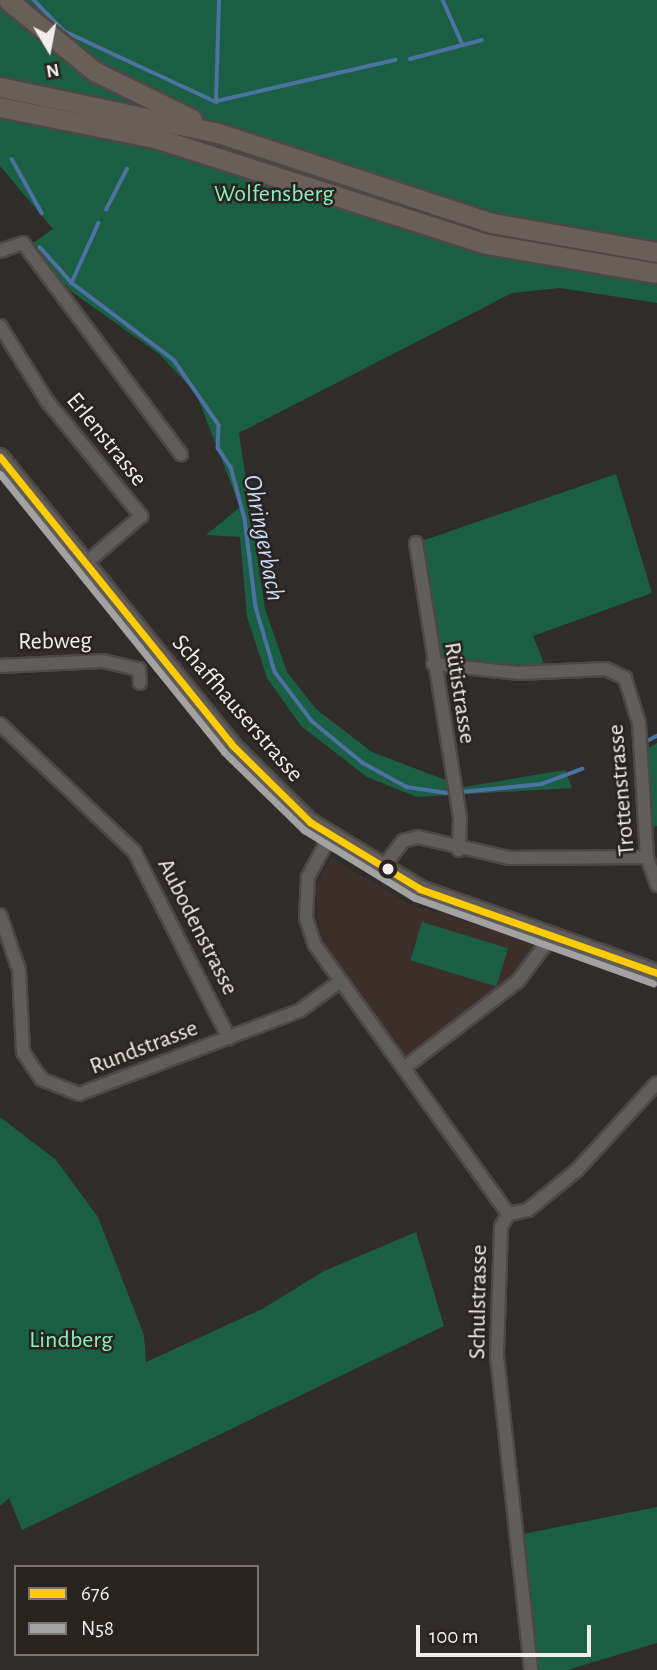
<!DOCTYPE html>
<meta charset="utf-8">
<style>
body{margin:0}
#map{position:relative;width:657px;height:1670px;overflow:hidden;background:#302c2b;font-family:"Alegreya Sans",sans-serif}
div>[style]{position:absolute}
.built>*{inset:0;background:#3b2f2a}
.green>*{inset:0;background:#1a5e43;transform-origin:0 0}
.stream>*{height:3.5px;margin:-1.75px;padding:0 1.75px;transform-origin:1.75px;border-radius:1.75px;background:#4d71a0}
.roads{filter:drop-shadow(2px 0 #4d4847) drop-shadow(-2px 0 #4d4847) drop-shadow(0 2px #4d4847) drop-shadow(0 -2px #4d4847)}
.minor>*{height:12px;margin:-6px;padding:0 6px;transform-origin:6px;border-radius:6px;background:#605d5c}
.major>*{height:16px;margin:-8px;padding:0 8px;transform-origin:8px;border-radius:8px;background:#625c56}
.highway>*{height:19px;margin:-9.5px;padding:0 9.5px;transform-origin:9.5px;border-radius:9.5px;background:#686057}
.bus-1>*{height:7px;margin:-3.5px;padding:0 3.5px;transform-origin:3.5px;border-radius:3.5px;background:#fc0}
.bus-2>*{height:7px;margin:-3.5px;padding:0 3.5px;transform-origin:3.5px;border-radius:3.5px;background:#a2a2a2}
.dots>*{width:19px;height:19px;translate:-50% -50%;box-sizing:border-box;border:4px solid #29221f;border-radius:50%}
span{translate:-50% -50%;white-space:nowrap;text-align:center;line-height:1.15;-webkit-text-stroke:5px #29221f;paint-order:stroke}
.park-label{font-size:24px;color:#87f2c0}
.street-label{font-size:24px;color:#f3eeec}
.water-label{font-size:26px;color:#c7defd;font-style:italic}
.legend{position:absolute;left:14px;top:1565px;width:245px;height:91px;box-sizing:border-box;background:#29221f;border:2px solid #7a7471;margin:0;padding:9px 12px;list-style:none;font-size:21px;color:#f3eeec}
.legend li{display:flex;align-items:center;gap:14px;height:35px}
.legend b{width:35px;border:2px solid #7a7471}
.north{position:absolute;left:14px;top:14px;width:70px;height:70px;-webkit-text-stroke:5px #29221f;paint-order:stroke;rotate:170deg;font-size:19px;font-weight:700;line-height:28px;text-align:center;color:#f3eeec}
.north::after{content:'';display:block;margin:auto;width:24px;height:32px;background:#f3eeec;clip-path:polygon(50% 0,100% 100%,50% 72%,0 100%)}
.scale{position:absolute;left:416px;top:1625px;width:175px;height:32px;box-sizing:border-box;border:4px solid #f3eeec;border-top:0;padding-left:9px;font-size:21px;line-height:24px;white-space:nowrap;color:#f3eeec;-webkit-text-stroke:5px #29221f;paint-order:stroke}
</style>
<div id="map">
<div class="built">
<i style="clip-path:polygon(331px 858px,406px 902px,534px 944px,533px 959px,494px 999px,406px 1060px,321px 938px,315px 890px)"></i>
</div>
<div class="green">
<i style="clip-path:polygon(0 0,657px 0,657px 303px,560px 288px,512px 293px,239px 433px,265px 609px,287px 672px,316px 709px,372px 752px,464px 787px,565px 770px,572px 788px,417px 797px,367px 777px,301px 726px,267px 678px,247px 617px,240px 537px,206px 535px,240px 507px,196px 393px,159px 354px,72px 292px,30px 245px,53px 229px,0 166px)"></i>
<i style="clip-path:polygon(616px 474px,652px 593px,533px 636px,548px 673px,433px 664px,416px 543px)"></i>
<i style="clip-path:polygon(657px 743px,657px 826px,646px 831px,642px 752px)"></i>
<i style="left:422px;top:922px;width:90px;height:40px;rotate:17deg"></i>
<i style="clip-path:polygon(0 1117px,56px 1160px,98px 1217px,144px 1335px,146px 1362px,262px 1309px,324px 1271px,416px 1232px,444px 1326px,22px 1530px,9px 1498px,0 1506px)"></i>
<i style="clip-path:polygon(657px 1507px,657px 1643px,567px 1670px,531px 1670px,518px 1535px)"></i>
</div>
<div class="stream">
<i style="left:34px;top:0;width:43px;rotate:45.9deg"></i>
<i style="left:64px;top:31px;width:168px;rotate:25deg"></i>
<i style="left:216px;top:102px;width:102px;rotate:-88.3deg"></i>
<i style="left:443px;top:0;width:49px;rotate:66deg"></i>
<i style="left:410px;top:59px;width:74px;rotate:-14.8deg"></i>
<i style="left:217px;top:101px;width:183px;rotate:-13deg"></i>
<i style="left:12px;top:159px;width:62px;rotate:60.9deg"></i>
<i style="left:106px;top:210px;width:46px;rotate:-62.9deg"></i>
<i style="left:99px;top:223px;width:66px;rotate:114.2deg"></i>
<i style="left:72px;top:283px;width:128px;rotate:37deg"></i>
<i style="left:174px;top:360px;width:79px;rotate:55.3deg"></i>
<i style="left:219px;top:425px;width:23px;rotate:92deg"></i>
<i style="left:218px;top:448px;width:23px;rotate:56deg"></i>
<i style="left:231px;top:467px;width:54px;rotate:74.9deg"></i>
<i style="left:245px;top:519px;width:89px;rotate:82.9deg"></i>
<i style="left:256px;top:607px;width:68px;rotate:73.7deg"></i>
<i style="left:275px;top:672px;width:61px;rotate:52.9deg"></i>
<i style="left:312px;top:721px;width:66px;rotate:39.5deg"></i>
<i style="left:363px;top:763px;width:50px;rotate:28.6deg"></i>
<i style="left:407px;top:787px;width:40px;rotate:8.5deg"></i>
<i style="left:40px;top:247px;width:48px;rotate:48.4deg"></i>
<i style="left:647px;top:741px;width:11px;rotate:-27deg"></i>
<i style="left:461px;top:792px;width:81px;rotate:-5.6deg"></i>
<i style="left:542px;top:784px;width:43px;rotate:-20.6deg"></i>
</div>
<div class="roads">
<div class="minor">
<i style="left:0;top:251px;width:24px;rotate:-19deg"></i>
<i style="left:23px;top:243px;width:264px;rotate:53.2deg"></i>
<i style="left:0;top:326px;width:89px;rotate:57.9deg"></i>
<i style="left:47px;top:401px;width:149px;rotate:50.7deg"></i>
<i style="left:141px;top:516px;width:74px;rotate:139.4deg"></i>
<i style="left:416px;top:543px;width:278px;rotate:80.9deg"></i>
<i style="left:460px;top:818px;width:32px;rotate:92deg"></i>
<i style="left:433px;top:664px;width:85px;rotate:6deg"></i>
<i style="left:518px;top:673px;width:88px;rotate:-2.6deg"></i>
<i style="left:606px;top:669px;width:21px;rotate:25deg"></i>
<i style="left:625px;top:678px;width:47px;rotate:72.7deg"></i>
<i style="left:639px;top:723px;width:134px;rotate:86.6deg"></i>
<i style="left:647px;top:857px;width:30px;rotate:70deg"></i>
<i style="left:0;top:666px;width:103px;rotate:-2.8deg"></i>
<i style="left:103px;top:661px;width:37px;rotate:13deg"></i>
<i style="left:139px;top:669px;width:14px;rotate:86deg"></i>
<i style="left:0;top:724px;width:185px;rotate:43.5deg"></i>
<i style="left:134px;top:851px;width:210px;rotate:63.1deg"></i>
<i style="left:330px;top:836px;width:47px;rotate:118.2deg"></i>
<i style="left:308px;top:877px;width:41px;rotate:92.8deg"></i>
<i style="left:306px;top:918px;width:28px;rotate:72deg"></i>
<i style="left:315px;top:945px;width:331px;rotate:54.3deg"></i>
<i style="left:508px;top:1214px;width:15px;rotate:118deg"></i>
<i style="left:501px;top:1227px;width:129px;rotate:91.8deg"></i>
<i style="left:497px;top:1356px;width:316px;rotate:83.8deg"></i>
<i style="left:382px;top:868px;width:34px;rotate:-52deg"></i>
<i style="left:403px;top:841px;width:16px;rotate:-15deg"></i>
<i style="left:418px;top:837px;width:93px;rotate:13deg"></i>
<i style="left:509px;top:858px;width:138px;rotate:-0.4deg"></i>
<i style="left:0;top:915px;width:58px;rotate:70.9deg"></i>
<i style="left:19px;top:970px;width:82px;rotate:87.2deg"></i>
<i style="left:23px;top:1052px;width:32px;rotate:56deg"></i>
<i style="left:41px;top:1079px;width:41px;rotate:21.5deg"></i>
<i style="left:79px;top:1094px;width:235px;rotate:-20.7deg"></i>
<i style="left:299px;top:1011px;width:49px;rotate:-35.9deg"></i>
<i style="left:404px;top:1068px;width:143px;rotate:-37.3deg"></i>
<i style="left:518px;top:981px;width:55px;rotate:-53.1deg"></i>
<i style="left:508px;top:1214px;width:20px;rotate:-11deg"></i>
<i style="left:528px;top:1210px;width:63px;rotate:-39.2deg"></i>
<i style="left:577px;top:1170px;width:118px;rotate:-47.4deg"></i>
</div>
<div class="major">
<i style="left:0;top:457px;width:370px;rotate:51.1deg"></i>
<i style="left:232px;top:745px;width:110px;rotate:44.6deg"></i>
<i style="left:310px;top:822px;width:129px;rotate:31.3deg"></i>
<i style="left:420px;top:889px;width:251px;rotate:19.5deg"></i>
</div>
<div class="highway">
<i style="left:8px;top:0;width:112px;rotate:39.5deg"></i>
<i style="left:94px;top:71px;width:109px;rotate:26.1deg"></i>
<i style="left:0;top:87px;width:223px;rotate:11.9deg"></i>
<i style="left:218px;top:133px;width:288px;rotate:18.2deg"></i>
<i style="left:492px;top:223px;width:168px;rotate:10deg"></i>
<i style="left:0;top:107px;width:162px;rotate:11.4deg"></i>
<i style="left:159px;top:139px;width:344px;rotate:17.8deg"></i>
<i style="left:487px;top:244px;width:172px;rotate:9.7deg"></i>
</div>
</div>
<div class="bus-1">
<i style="left:0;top:457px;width:370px;rotate:51.1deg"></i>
<i style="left:232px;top:745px;width:110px;rotate:44.6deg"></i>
<i style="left:310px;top:822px;width:129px;rotate:31.3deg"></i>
<i style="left:420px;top:889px;width:251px;rotate:19.5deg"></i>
</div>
<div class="bus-2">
<i style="left:0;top:474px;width:357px;rotate:51.1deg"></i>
<i style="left:224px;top:752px;width:112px;rotate:44.3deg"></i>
<i style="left:304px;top:830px;width:130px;rotate:31.5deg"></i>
<i style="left:415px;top:898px;width:253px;rotate:19.7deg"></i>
</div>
<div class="dots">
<i style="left:388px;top:869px;background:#f3eeec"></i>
</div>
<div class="park-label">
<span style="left:274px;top:195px">Wolfensberg</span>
<span style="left:71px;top:1341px">Lindberg</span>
</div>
<div class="street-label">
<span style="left:106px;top:440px;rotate:51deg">Erlenstrasse</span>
<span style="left:55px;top:642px;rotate:-1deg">Rebweg</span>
<span style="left:459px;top:693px;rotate:81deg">Rütistrasse</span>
<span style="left:237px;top:709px;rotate:49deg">Schaffhauserstrasse</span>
<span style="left:622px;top:790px;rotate:-95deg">Trottenstrasse</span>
<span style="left:197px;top:927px;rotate:63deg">Aubodenstrasse</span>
<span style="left:144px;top:1048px;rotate:-21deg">Rundstrasse</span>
<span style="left:479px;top:1302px;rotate:-89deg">Schulstrasse</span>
</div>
<div class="water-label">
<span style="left:263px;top:538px;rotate:79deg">Ohringerbach</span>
</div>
<ul class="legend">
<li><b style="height:9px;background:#fc0"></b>676</li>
<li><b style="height:9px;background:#a2a2a2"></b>N58</li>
</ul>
<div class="north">N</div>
<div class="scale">100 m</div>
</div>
